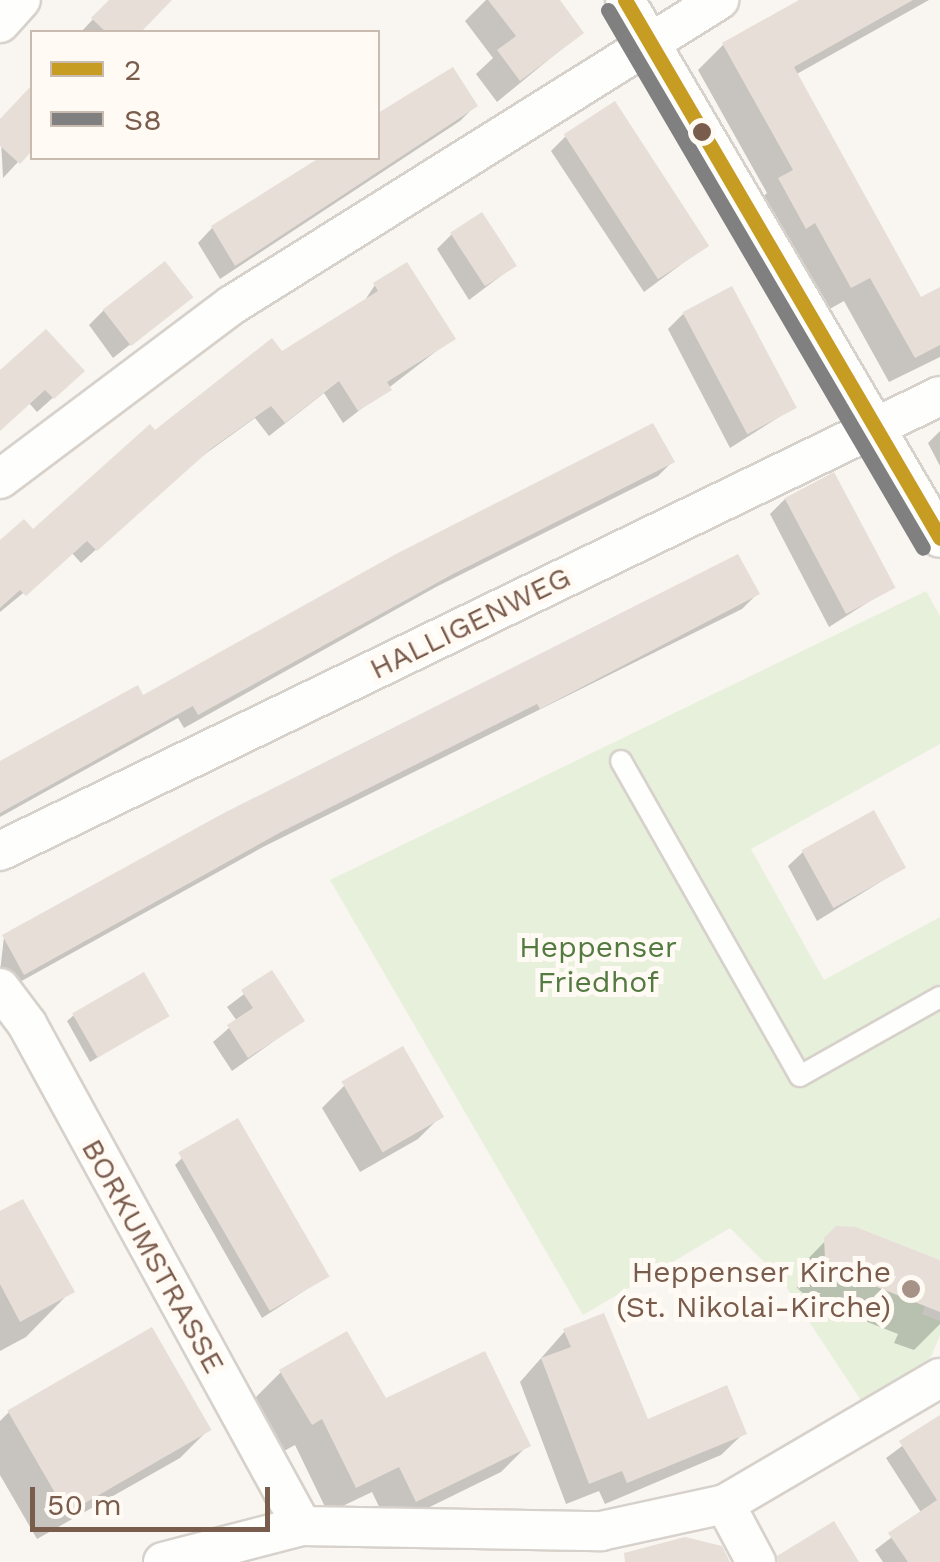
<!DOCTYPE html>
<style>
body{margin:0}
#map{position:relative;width:940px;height:1562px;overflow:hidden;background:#f9f5f0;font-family:"Work Sans",sans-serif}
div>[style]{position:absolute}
.green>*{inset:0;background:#e7f0db}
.shadow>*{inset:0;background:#0003}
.building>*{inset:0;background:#e6ded7;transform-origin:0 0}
.roads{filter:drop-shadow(2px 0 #d7d1cb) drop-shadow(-2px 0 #d7d1cb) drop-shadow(0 2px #d7d1cb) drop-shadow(0 -2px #d7d1cb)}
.service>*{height:20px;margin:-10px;padding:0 10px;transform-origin:10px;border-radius:10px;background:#fefefd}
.minor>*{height:38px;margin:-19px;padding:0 19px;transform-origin:19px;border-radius:19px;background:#fefefd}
.bus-1>*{height:15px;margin:-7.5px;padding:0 7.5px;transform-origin:7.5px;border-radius:7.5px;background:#c79c23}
.bus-2>*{height:15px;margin:-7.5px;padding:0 7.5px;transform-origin:7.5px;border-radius:7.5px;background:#808080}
.dots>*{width:28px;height:28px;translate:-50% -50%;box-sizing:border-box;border:5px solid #fffaf3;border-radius:50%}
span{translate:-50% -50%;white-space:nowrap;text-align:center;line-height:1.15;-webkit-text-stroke:10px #fffaf3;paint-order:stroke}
.street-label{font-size:30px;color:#7a5c4d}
.park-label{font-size:30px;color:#537a41}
.poi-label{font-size:30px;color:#7a5c4d}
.right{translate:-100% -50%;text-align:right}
.legend{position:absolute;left:30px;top:30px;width:350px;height:130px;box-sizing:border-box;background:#fffaf3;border:2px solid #cabbb1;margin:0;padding:12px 18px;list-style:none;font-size:30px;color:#7a5c4d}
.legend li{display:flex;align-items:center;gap:20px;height:50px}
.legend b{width:50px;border:2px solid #cabbb1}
.scale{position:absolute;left:30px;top:1487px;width:240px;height:45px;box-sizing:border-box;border:5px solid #7a5c4d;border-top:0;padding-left:12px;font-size:30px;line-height:35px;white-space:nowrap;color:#7a5c4d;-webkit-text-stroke:8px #fffaf3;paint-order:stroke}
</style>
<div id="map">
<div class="green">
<i style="clip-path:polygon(926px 591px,940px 616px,940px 744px,751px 849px,824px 980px,940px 917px,940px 1260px,856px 1227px,836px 1227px,925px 1306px,922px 1314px,940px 1321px,940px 1335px,931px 1357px,864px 1405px,781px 1279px,730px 1228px,583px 1315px,330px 880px)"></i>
</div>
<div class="shadow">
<i style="clip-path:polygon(111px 0,145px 0,158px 12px,138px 32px,81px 32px)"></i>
<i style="clip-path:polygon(486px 0,557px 0,581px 33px,497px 102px,476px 74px,493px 58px,465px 21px)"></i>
<i style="clip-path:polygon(804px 0,929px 0,795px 75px,920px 300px,940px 290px,940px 357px,889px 382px,844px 301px,826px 311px,754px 205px,767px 193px,698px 70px,723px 45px)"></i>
<i style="clip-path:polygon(453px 70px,475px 106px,460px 121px,220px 279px,198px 243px,212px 228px,320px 158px,378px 158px,378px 120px)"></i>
<i style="clip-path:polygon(32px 86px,32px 147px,3px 178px,0 121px)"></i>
<i style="clip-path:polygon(566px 136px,707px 245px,644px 292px,551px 151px)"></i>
<i style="clip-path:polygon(452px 234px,514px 266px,469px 300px,437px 249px)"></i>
<i style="clip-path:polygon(375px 285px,452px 339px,343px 423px,324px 393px,269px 436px,255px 418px,194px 462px,81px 563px,72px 553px,0 612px,0 544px,33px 532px,155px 434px,363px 303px)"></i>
<i style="clip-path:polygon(190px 297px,113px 358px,89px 325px,104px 310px)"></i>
<i style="clip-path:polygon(683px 314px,793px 408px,730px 448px,668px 329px)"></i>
<i style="clip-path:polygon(0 373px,66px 386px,37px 412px,29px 403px,0 429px)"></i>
<i style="clip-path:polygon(940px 431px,940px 466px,928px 443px)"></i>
<i style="clip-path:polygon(672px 462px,658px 476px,436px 587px,184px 728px,178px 718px,0 817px,0 764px)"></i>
<i style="clip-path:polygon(785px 499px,892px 587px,829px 627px,770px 514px)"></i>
<i style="clip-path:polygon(757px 594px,742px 609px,263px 847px,9px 988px,0 972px,4px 937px)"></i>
<i style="clip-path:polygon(803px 852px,903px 868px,817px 921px,788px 866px)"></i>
<i style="clip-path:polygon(272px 973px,302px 1021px,232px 1071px,213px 1042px,237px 1021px,227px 1007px)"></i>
<i style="clip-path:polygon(74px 1015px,166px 1016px,90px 1062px,67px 1021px)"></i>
<i style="clip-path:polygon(344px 1086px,440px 1117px,418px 1139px,360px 1172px,322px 1108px)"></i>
<i style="clip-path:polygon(182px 1158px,327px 1276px,262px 1318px,175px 1165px)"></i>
<i style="clip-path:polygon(0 1214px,71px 1291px,26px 1337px,0 1351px)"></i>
<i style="clip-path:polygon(837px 1229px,940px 1263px,940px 1324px,914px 1350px,894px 1343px,898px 1334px,811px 1300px,797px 1288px,797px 1270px)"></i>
<i style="clip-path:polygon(565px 1331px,646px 1422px,744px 1433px,721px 1455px,605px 1504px,599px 1491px,566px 1504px,520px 1382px)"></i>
<i style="clip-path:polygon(281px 1372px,385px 1402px,528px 1445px,501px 1472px,389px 1527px,372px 1492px,328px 1513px,295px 1445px,284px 1451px,254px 1399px)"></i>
<i style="clip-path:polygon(9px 1412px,208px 1430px,180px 1458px,37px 1539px,0 1475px,0 1421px)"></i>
<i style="clip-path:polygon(940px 1418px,940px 1562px,883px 1562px,875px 1550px,922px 1514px,886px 1458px)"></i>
</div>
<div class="building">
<i style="clip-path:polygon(109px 0,172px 0,141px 32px,106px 32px,91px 18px)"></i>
<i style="clip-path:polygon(488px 0,560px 0,584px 33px,520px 81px,497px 50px,516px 36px)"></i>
<i style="clip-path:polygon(799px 0,913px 0,794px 67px,921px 297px,940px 287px,940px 345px,915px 358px,870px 278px,851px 288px,815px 223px,806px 229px,778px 178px,793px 170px,722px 43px)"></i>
<i style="clip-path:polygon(453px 67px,478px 106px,235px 266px,211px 226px,319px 158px,378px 158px,378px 113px)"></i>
<i style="clip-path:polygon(32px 85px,32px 151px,20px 164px,0 146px,0 119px)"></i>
<i style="left:615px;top:101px;width:173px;height:61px;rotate:57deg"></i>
<i style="left:482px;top:212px;width:64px;height:38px;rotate:57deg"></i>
<i style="left:165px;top:261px;width:46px;height:79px;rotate:52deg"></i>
<i style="clip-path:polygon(407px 262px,456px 339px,387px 382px,392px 390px,358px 411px,339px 381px,285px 423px,271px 406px,212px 448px,97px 551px,87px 541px,26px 596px,20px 590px,0 608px,0 540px,24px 519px,33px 529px,150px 424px,155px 430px,272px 338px,282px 351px,378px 291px,373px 283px)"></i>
<i style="left:732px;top:286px;width:138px;height:56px;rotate:62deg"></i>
<i style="clip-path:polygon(46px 329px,85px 371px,54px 399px,45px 390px,0 431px,0 370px)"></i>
<i style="clip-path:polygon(653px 423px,675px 462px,453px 574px,198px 715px,193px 706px,0 813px,0 761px,138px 685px,143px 695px,396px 554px)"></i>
<i style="left:834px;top:472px;width:131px;height:56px;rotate:62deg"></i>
<i style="clip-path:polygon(738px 554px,760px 594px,540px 709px,537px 704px,281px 832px,24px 975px,2px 935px,222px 814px)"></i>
<i style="left:874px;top:810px;width:66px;height:83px;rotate:61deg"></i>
<i style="clip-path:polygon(272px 970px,305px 1021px,248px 1058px,227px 1025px,253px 1008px,241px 990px)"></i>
<i style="left:144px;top:972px;width:51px;height:83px;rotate:60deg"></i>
<i style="left:403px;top:1046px;width:82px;height:71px;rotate:60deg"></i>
<i style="left:238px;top:1118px;width:183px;height:69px;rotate:60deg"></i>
<i style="clip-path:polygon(23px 1199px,75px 1292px,20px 1322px,0 1284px,0 1211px)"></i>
<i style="clip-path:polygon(836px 1226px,856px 1227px,940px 1260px,940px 1312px,839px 1272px,825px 1259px,824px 1238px)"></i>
<i style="clip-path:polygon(604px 1313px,648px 1419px,727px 1385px,747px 1434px,627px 1483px,622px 1471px,589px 1484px,541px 1358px,571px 1347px,563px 1329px)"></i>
<i style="left:152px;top:1327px;width:119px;height:167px;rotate:60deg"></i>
<i style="clip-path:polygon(347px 1331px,386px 1398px,485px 1351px,531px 1446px,416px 1502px,399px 1467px,356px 1488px,322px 1419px,312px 1425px,279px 1370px)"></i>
<i style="clip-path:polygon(940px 1415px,940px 1562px,908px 1562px,888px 1533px,937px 1500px,899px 1441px)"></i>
<i style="clip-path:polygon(834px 1521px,859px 1562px,778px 1562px,777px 1556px)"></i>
<i style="clip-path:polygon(685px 1537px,722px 1546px,730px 1562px,625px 1562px,624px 1553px)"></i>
</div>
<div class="roads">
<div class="service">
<i style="left:621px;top:761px;width:362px;rotate:60.4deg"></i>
<i style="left:800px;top:1076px;width:161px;rotate:-29.4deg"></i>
</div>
<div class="minor">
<i style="left:625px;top:0;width:623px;rotate:59.65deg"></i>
<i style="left:0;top:23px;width:31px;rotate:-48deg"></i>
<i style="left:0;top:479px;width:290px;rotate:-36.9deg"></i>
<i style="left:232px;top:305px;width:575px;rotate:-32.06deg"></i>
<i style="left:0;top:851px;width:1044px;rotate:-25.83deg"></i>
<i style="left:0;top:988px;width:45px;rotate:53.1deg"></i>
<i style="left:27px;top:1024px;width:572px;rotate:61.29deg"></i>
<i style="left:725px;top:1504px;width:66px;rotate:61.9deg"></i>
<i style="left:163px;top:1562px;width:144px;rotate:-14.5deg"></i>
<i style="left:302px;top:1526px;width:299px;rotate:1deg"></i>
<i style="left:601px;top:1531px;width:127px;rotate:-12.3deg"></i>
<i style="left:725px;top:1504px;width:249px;rotate:-30.4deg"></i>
</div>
</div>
<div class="bus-1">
<i style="left:625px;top:0;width:623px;rotate:59.65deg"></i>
</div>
<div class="bus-2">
<i style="left:608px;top:10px;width:623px;rotate:59.65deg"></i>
</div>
<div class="dots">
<i style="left:702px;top:132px;background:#7a5c4d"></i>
<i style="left:911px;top:1289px;background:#a69286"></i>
</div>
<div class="street-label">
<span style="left:470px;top:623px;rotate:-26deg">HALLIGENWEG</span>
<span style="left:153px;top:1256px;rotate:61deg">BORKUMSTRASSE</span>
</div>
<div class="park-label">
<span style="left:598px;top:964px">Heppenser<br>Friedhof</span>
</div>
<div class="poi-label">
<span class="right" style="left:891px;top:1289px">Heppenser Kirche<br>(St. Nikolai-Kirche)</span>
</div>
<ul class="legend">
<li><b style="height:12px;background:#c79c23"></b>2</li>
<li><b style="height:12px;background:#808080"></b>S8</li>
</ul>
<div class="scale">50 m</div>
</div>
